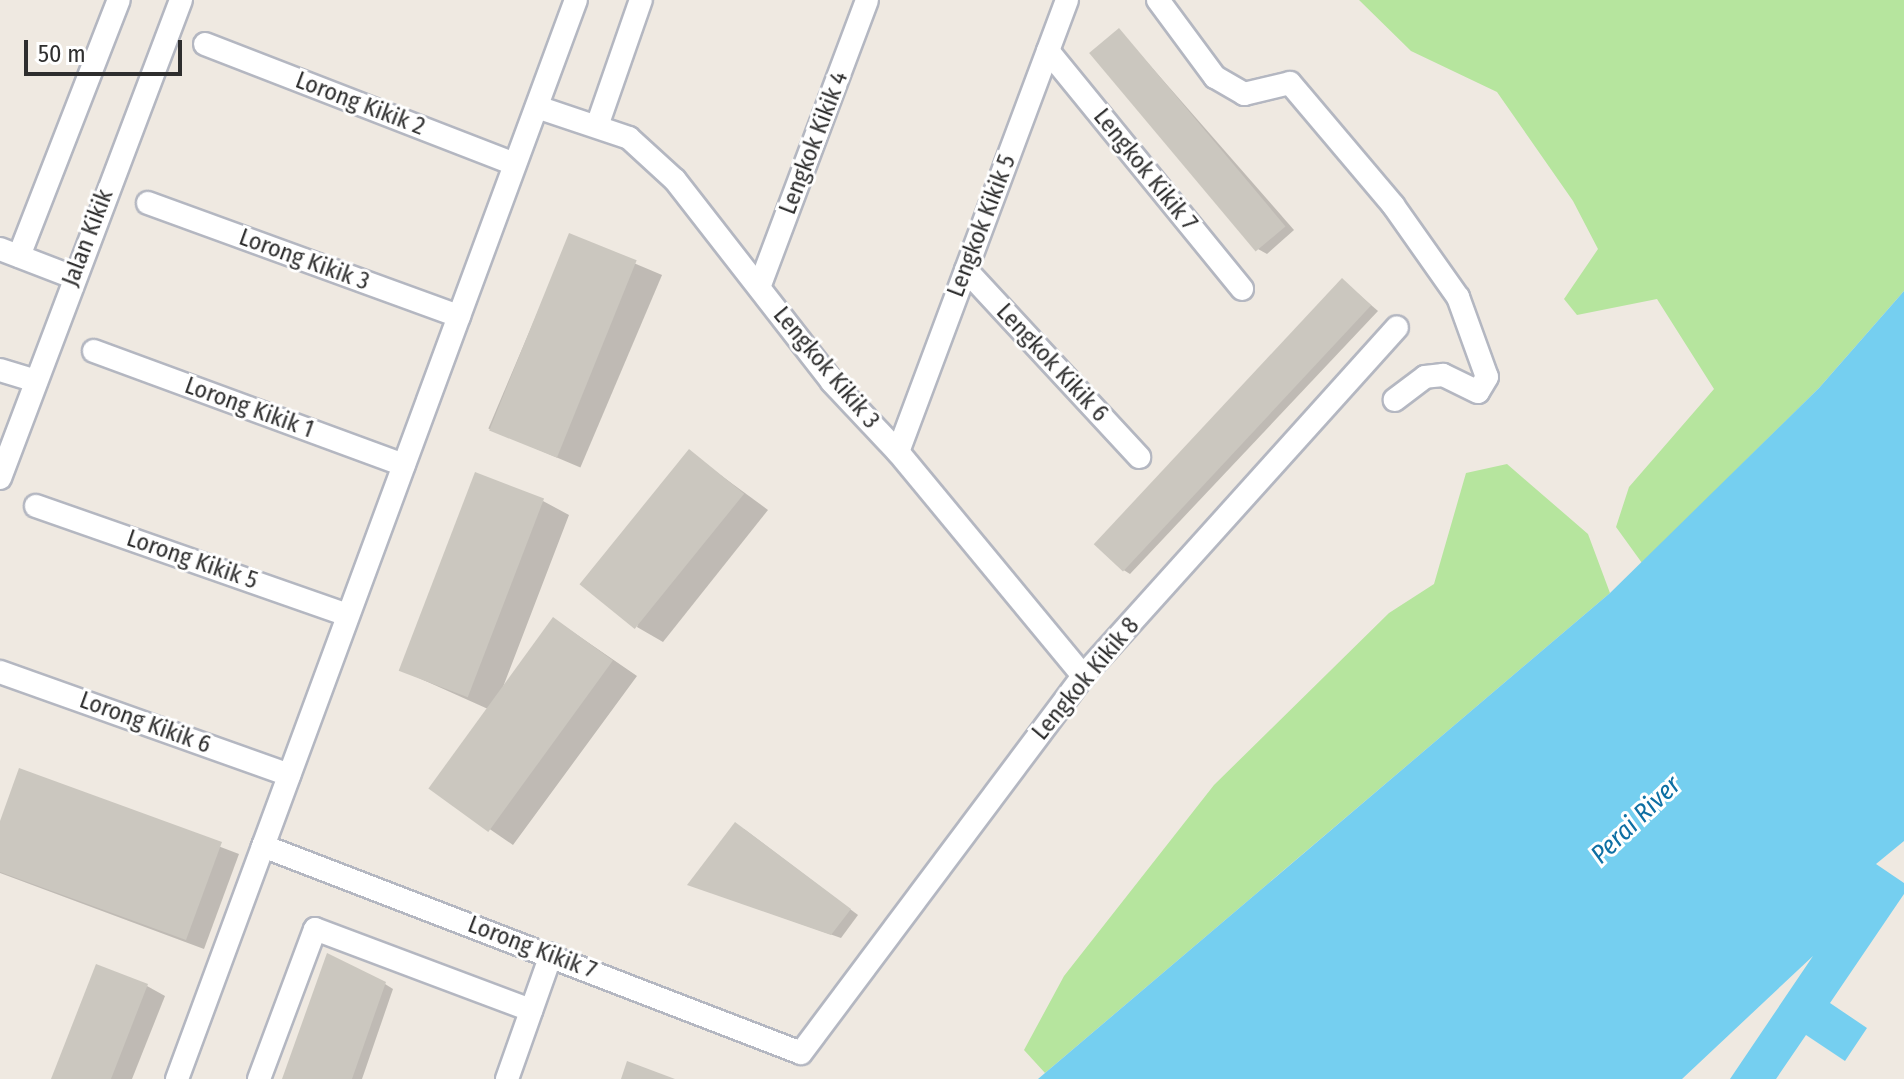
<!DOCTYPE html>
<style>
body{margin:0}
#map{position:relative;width:1904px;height:1079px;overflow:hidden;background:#efe9e1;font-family:"Fira Sans Condensed",sans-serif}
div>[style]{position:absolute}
.green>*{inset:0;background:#b6e59e}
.water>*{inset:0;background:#75cff0}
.shadow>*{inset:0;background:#0003;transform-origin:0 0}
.building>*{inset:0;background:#cbc7bf;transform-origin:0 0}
.roads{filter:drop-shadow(2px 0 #b4b7c1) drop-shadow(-2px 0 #b4b7c1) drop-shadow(0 2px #b4b7c1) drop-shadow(0 -2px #b4b7c1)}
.minor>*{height:22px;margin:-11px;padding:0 11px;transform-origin:11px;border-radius:11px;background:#fff}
span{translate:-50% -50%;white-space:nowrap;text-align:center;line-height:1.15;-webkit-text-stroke:6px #fff;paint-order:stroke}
.street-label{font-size:24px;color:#2e2e2e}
.water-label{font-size:26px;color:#0d6fa3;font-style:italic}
.scale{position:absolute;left:24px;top:40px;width:158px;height:36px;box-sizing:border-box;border:4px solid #2e2e2e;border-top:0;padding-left:10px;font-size:24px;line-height:28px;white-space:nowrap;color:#2e2e2e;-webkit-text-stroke:6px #fff;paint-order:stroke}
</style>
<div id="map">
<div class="green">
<i style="clip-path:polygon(1359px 0,1904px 0,1904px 291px,1819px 388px,1642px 563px,1616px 527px,1629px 487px,1714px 389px,1657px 299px,1577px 315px,1564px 299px,1598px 249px,1573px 201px,1497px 92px,1411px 51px)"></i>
<i style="clip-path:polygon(1507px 464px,1588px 534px,1610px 593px,1045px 1073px,1024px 1050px,1064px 976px,1214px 785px,1389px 613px,1434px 584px,1466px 473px)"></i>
</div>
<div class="water">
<i style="clip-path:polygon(1904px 291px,1904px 841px,1876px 864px,1904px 883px,1904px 894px,1830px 1003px,1867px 1028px,1845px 1061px,1806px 1035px,1776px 1079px,1730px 1079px,1813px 956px,1682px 1079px,1038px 1079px,1610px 593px,1819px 388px)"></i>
</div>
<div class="shadow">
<i style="clip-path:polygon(1119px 30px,1294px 230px,1267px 254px,1258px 249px)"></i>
<i style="left:570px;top:236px;width:100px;height:209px;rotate:23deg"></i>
<i style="clip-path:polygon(1342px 280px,1378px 311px,1130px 574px,1122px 569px)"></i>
<i style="clip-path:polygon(689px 452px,768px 510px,663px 642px,637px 627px)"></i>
<i style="clip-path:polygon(543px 501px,569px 515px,503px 687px,554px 619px,637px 676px,513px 845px,430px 788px,488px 709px,401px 670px)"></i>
<i style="clip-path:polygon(21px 771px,239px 854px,204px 949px,0 873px,0 827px)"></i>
<i style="clip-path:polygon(744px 829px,858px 915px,841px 938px,690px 885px)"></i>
<i style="clip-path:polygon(385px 984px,393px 989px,362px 1079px,284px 1079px)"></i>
<i style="clip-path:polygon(147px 986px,165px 996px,132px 1079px,54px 1079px)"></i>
</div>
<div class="building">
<i style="left:1119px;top:28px;width:259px;height:39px;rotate:50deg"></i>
<i style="left:569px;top:233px;width:73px;height:213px;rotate:22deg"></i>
<i style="left:1342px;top:278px;width:40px;height:364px;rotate:43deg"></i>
<i style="left:689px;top:449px;width:71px;height:174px;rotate:39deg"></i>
<i style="left:475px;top:472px;width:74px;height:213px;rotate:21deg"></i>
<i style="left:553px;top:617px;width:74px;height:212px;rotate:36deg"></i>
<i style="clip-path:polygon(19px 768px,222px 842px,186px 940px,0 872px,0 821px)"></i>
<i style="clip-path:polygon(735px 822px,851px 909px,831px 935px,687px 885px)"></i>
<i style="clip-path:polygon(327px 953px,386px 982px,352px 1079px,282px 1079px)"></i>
<i style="clip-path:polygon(96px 964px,148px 984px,111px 1079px,51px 1079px)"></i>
<i style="clip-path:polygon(627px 1061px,675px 1079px,621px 1079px)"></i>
</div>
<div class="roads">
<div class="minor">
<i style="left:1158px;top:0;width:96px;rotate:53.5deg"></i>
<i style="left:1215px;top:77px;width:34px;rotate:30deg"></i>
<i style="left:1244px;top:94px;width:47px;rotate:-13.4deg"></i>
<i style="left:1290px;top:83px;width:160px;rotate:49.8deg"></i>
<i style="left:1393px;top:205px;width:113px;rotate:54.8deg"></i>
<i style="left:1458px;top:297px;width:85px;rotate:70.1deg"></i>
<i style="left:1487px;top:377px;width:17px;rotate:121deg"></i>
<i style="left:1478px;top:392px;width:39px;rotate:-154deg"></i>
<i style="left:1443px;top:375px;width:18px;rotate:174deg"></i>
<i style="left:1425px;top:377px;width:38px;rotate:143deg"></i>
<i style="left:205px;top:44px;width:332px;rotate:21.2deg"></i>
<i style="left:1048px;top:51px;width:307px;rotate:50.8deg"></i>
<i style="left:537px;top:107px;width:97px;rotate:18.6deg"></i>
<i style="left:629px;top:138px;width:62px;rotate:42.4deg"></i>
<i style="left:675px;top:180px;width:256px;rotate:52.1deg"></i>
<i style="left:832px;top:382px;width:96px;rotate:46.7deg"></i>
<i style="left:898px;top:452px;width:291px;rotate:50.4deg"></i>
<i style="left:597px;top:126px;width:133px;rotate:-70.8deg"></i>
<i style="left:148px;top:203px;width:331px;rotate:20deg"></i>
<i style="left:0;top:249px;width:78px;rotate:21deg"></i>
<i style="left:19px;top:256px;width:275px;rotate:-68.7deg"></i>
<i style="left:966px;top:270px;width:255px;rotate:47.2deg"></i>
<i style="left:760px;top:285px;width:304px;rotate:-69.4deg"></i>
<i style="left:94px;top:351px;width:330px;rotate:20.2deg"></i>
<i style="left:0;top:370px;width:37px;rotate:17deg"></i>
<i style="left:898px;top:452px;width:483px;rotate:-69.5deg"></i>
<i style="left:0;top:478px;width:511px;rotate:-69.26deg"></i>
<i style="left:36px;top:506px;width:330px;rotate:19.3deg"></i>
<i style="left:0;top:672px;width:307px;rotate:19.6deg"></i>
<i style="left:263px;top:846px;width:576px;rotate:21.04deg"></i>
<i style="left:801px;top:1053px;width:471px;rotate:-53.2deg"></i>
<i style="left:1083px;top:676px;width:469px;rotate:-48deg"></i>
<i style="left:177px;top:1079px;width:1150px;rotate:-69.71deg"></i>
<i style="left:259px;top:1079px;width:160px;rotate:-69.5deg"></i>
<i style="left:315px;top:929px;width:231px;rotate:20.6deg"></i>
<i style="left:507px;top:1079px;width:132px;rotate:-70.5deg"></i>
</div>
</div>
<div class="street-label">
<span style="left:360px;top:104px;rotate:21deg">Lorong Kikik 2</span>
<span style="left:814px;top:143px;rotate:-69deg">Lengkok Kikik 4</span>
<span style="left:1145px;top:170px;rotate:51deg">Lengkok Kikik 7</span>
<span style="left:982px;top:226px;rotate:-69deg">Lengkok Kikik 5</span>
<span style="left:88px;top:238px;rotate:-69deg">Jalan Kikik</span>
<span style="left:304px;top:260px;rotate:20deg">Lorong Kikik 3</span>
<span style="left:1052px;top:363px;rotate:47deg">Lengkok Kikik 6</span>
<span style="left:826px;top:368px;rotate:50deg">Lengkok Kikik 3</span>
<span style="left:249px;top:408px;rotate:20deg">Lorong Kikik 1</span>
<span style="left:192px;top:560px;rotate:19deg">Lorong Kikik 5</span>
<span style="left:1086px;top:679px;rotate:-50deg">Lengkok Kikik 8</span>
<span style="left:145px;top:723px;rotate:20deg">Lorong Kikik 6</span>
<span style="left:532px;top:948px;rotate:21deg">Lorong Kikik 7</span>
</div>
<div class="water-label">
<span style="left:1636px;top:820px;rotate:-44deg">Perai River</span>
</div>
<div class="scale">50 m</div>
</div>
